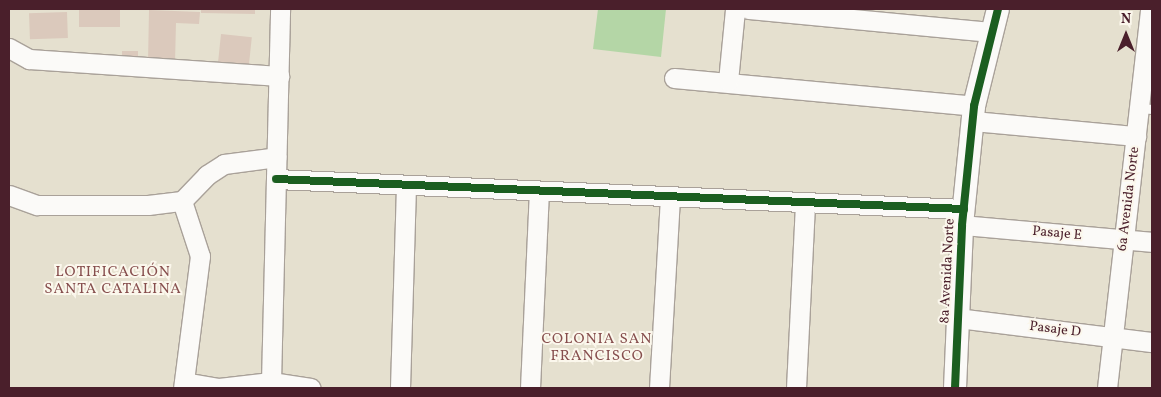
<!DOCTYPE html>
<meta charset="utf-8">
<style>
body{margin:0}
#map{position:relative;width:1161px;height:397px;overflow:hidden;background:#e5e0cf;font-family:Vollkorn,serif}
div>[style]{position:absolute}
.green>*{inset:0;background:#b4d6a6}
.building>*{inset:0;background:#dbc9bc;transform-origin:0 0}
.roads{filter:drop-shadow(1px 0 #a9a199) drop-shadow(-1px 0 #a9a199) drop-shadow(0 1px #a9a199) drop-shadow(0 -1px #a9a199)}
.service>*{height:9px;margin:-4.5px;padding:0 4.5px;transform-origin:4.5px;border-radius:4.5px;background:#fbfaf8}
.minor>*{height:19px;margin:-9.5px;padding:0 9.5px;transform-origin:9.5px;border-radius:9.5px;background:#fbfaf8}
.tertiary>*{height:22px;margin:-11px;padding:0 11px;transform-origin:11px;border-radius:11px;background:#fbfaf8}
.cycleway>*{height:8px;margin:-4px;padding:0 4px;transform-origin:4px;border-radius:4px;background:#1b5e20}
span{translate:-50% -50%;white-space:nowrap;text-align:center;line-height:1.15;-webkit-text-stroke:4px #fbf7ec;paint-order:stroke}
.street-label{font-size:14px;color:#4a1f2b}
.neighbourhood-label{font-size:15px;color:#864e4d;letter-spacing:1px}
.frame{position:absolute;inset:0;border:10px solid #4a1f2b;pointer-events:none}
.north{position:absolute;left:1101px;top:10px;width:50px;height:50px;-webkit-text-stroke:4px #fbf7ec;paint-order:stroke;rotate:0deg;font-size:14px;font-weight:700;line-height:20px;text-align:center;color:#4a1f2b}
.north::after{content:'';display:block;margin:auto;width:18px;height:22px;background:#4a1f2b;clip-path:polygon(50% 0,100% 100%,50% 72%,0 100%)}
</style>
<div id="map">
<div class="green">
<i style="clip-path:polygon(598px 9px,666px 9px,661px 57px,593px 49px)"></i>
</div>
<div class="building">
<i style="left:79px;top:9px;width:41px;height:18px"></i>
<i style="clip-path:polygon(201px 9px,255px 9px,255px 14px,201px 13px)"></i>
<i style="clip-path:polygon(149px 10px,200px 12px,199px 24px,176px 23px,175px 63px,148px 62px)"></i>
<i style="left:67px;top:12px;width:26px;height:38px;rotate:88deg"></i>
<i style="left:221px;top:34px;width:31px;height:33px;rotate:6deg"></i>
<i style="clip-path:polygon(122px 51px,138px 51px,138px 58px,122px 57px)"></i>
</div>
<div class="roads">
<div class="service">
<i style="left:1139px;top:108px;width:13px;rotate:4deg"></i>
</div>
<div class="minor">
<i style="left:748px;top:9px;width:245px;rotate:5.4deg"></i>
<i style="left:9px;top:48px;width:23px;rotate:29deg"></i>
<i style="left:29px;top:59px;width:251px;rotate:3.9deg"></i>
<i style="left:674px;top:78px;width:301px;rotate:5.3deg"></i>
<i style="left:728px;top:81px;width:72px;rotate:-84.4deg"></i>
<i style="left:973px;top:121px;width:164px;rotate:5.3deg"></i>
<i style="left:276px;top:179px;width:689px;rotate:2.5deg"></i>
<i style="left:9px;top:195px;width:30px;rotate:20deg"></i>
<i style="left:37px;top:205px;width:111px"></i>
<i style="left:148px;top:205px;width:34px;rotate:-7deg"></i>
<i style="left:182px;top:201px;width:36px;rotate:-46deg"></i>
<i style="left:207px;top:175px;width:20px;rotate:-33deg"></i>
<i style="left:224px;top:164px;width:53px;rotate:-7.5deg"></i>
<i style="left:182px;top:201px;width:58px;rotate:71.9deg"></i>
<i style="left:200px;top:256px;width:133px;rotate:97.3deg"></i>
<i style="left:962px;top:225px;width:191px;rotate:5.1deg"></i>
<i style="left:958px;top:318px;width:195px;rotate:7.1deg"></i>
<i style="left:184px;top:382px;width:34px;rotate:10deg"></i>
<i style="left:271px;top:382px;width:373px;rotate:-88.6deg"></i>
<i style="left:219px;top:388px;width:52px;rotate:-6.6deg"></i>
<i style="left:271px;top:382px;width:40px;rotate:8.5deg"></i>
<i style="left:400px;top:388px;width:202px;rotate:-88.3deg"></i>
<i style="left:530px;top:388px;width:196px;rotate:-87.4deg"></i>
<i style="left:659px;top:388px;width:191px;rotate:-86.7deg"></i>
<i style="left:796px;top:388px;width:186px;rotate:-87.2deg"></i>
<i style="left:1107px;top:388px;width:381px;rotate:-83.5deg"></i>
</div>
<div class="tertiary">
<i style="left:955px;top:388px;width:163px;rotate:-87.5deg"></i>
<i style="left:962px;top:225px;width:120px;rotate:-84.2deg"></i>
<i style="left:974px;top:106px;width:100px;rotate:-76.1deg"></i>
</div>
</div>
<div class="cycleway">
<i style="left:276px;top:179px;width:689px;rotate:2.5deg"></i>
<i style="left:955px;top:388px;width:163px;rotate:-87.5deg"></i>
<i style="left:962px;top:225px;width:120px;rotate:-84.2deg"></i>
<i style="left:974px;top:106px;width:100px;rotate:-76.1deg"></i>
</div>
<div class="street-label">
<span style="left:1129px;top:199px;rotate:-83deg">6a Avenida Norte</span>
<span style="left:1057px;top:234px;rotate:5deg">Pasaje E</span>
<span style="left:948px;top:271px;rotate:-87deg">8a Avenida Norte</span>
<span style="left:1055px;top:330px;rotate:7deg">Pasaje D</span>
</div>
<div class="neighbourhood-label">
<span style="left:113px;top:281px">LOTIFICACIÓN<br>SANTA CATALINA</span>
<span style="left:597px;top:348px">COLONIA SAN<br>FRANCISCO</span>
</div>
<div class="frame"></div>
<div class="north">N</div>
</div>
